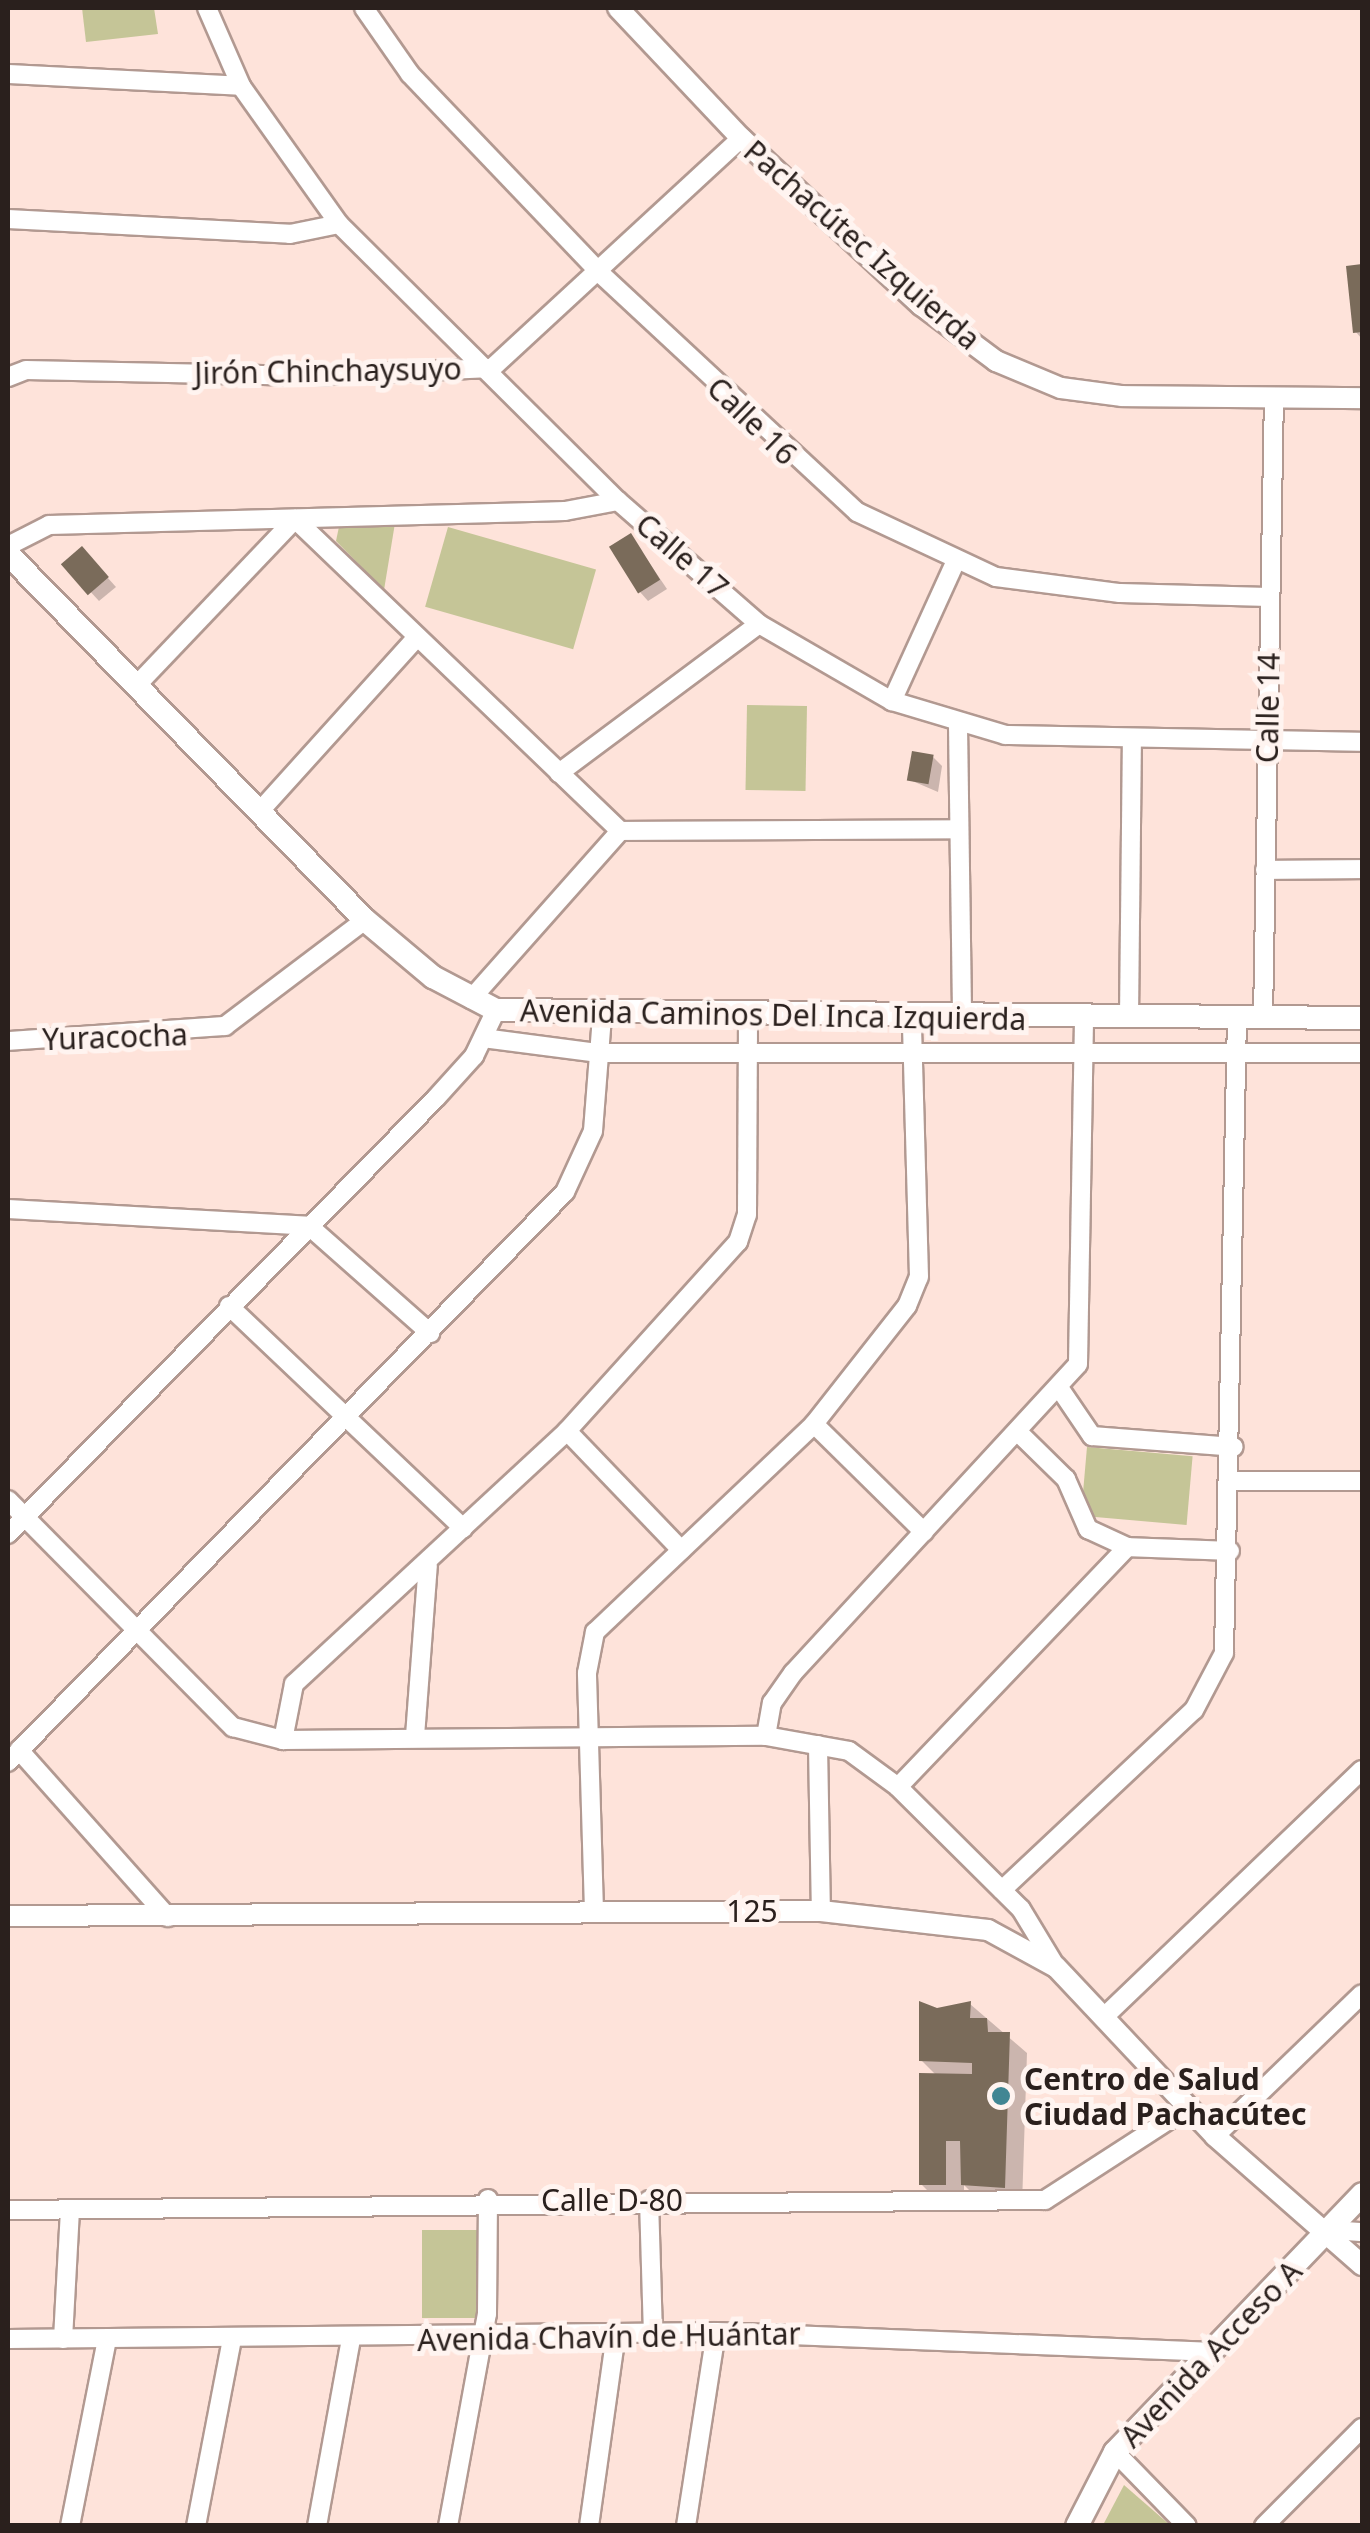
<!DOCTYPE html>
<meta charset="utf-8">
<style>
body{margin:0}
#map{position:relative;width:1370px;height:2533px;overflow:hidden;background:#fee3da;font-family:"Noto Sans",sans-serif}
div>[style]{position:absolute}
.green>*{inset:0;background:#c5c597;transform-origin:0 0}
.shadow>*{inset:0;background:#0003}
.building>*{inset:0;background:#7a6b5a;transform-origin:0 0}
.roads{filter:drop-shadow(2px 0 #b29991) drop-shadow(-2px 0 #b29991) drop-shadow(0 2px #b29991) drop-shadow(0 -2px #b29991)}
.minor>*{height:18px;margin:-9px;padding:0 9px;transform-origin:9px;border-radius:9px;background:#fff}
.tertiary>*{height:20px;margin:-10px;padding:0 10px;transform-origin:10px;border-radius:10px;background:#fff}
.secondary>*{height:22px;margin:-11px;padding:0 11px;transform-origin:11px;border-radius:11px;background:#fff}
.dots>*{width:28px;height:28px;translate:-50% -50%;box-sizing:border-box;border:5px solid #fff4f0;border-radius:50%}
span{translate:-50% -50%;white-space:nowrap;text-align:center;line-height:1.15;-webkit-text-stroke:10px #fff4f0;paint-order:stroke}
.street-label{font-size:30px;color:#2a201d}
.poi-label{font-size:30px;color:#2a201d;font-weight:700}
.left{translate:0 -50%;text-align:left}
.frame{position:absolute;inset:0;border:10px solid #2a201d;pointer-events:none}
</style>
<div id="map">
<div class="green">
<i style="clip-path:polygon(82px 8px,154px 8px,158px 34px,86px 42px)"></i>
<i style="clip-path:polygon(340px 522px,395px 523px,384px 590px,336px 541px)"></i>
<i style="left:448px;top:527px;width:154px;height:83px;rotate:16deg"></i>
<i style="left:747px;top:705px;width:60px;height:85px;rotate:1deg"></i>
<i style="left:1087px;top:1447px;width:106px;height:69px;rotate:5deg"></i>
<i style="left:422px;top:2230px;width:55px;height:88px"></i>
<i style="clip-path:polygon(1124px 2485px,1170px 2525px,1103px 2525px)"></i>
</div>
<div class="shadow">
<i style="clip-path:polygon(1361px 267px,1362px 268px,1362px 339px,1355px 331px)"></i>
<i style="clip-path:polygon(631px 536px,667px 589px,648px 601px,640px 592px)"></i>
<i style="clip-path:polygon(90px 558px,116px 587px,99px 601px,65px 564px)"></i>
<i style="clip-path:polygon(933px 757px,942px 766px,938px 792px,910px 780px)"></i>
<i style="clip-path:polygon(8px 1850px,10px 1899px,8px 1900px)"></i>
<i style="clip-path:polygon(970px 2004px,1027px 2053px,1022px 2205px,982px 2203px,964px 2185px,964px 2203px,940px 2203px,921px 2184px,937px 2076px,921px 2060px,937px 2010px)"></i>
</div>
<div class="building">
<i style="clip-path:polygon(1362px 264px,1362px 332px,1353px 333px,1346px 266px)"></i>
<i style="left:631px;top:533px;width:55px;height:26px;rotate:58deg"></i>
<i style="left:82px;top:546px;width:41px;height:28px;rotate:49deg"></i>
<i style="left:912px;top:751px;width:22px;height:30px;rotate:10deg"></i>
<i style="clip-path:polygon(919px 2001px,937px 2008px,971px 2001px,970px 2018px,987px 2018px,988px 2032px,1010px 2032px,1005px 2188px,961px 2185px,960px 2141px,946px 2141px,946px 2185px,919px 2185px,919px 2073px,972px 2074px,972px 2063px,919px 2061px)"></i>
</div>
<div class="roads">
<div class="minor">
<i style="left:207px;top:8px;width:85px;rotate:66.4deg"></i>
<i style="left:241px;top:86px;width:169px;rotate:54.6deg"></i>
<i style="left:339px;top:224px;width:393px;rotate:44.8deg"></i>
<i style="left:618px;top:501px;width:187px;rotate:41.1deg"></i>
<i style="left:759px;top:624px;width:154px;rotate:30.1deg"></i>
<i style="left:892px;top:701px;width:118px;rotate:16.7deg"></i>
<i style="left:1005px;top:735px;width:357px;rotate:1.1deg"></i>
<i style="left:364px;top:8px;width:80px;rotate:55.1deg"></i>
<i style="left:410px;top:74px;width:278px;rotate:46.3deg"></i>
<i style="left:602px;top:275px;width:348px;rotate:42.9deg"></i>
<i style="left:857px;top:512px;width:153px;rotate:25.1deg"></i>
<i style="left:996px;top:577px;width:125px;rotate:7.4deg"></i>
<i style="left:1120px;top:593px;width:149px;rotate:1.5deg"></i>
<i style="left:8px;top:74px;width:233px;rotate:2.9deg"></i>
<i style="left:8px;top:219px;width:282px;rotate:3deg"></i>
<i style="left:290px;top:234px;width:50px;rotate:-11.5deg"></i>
<i style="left:8px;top:377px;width:19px;rotate:-21deg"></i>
<i style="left:26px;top:370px;width:284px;rotate:1.2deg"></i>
<i style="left:310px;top:376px;width:182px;rotate:-2.5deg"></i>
<i style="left:492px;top:368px;width:339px;rotate:-42.7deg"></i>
<i style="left:8px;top:546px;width:46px;rotate:-27.1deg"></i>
<i style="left:49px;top:525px;width:516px;rotate:-1.55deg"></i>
<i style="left:565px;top:511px;width:54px;rotate:-10.7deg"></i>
<i style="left:136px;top:686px;width:231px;rotate:-46.4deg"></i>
<i style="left:295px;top:519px;width:451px;rotate:43.8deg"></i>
<i style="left:620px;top:831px;width:338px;rotate:-0.3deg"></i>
<i style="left:892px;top:701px;width:152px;rotate:-65.5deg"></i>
<i style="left:958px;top:725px;width:294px;rotate:89.2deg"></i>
<i style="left:559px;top:773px;width:249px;rotate:-36.7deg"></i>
<i style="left:259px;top:812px;width:236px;rotate:-47.9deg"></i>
<i style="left:1265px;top:870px;width:97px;rotate:-0.6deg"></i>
<i style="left:471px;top:999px;width:225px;rotate:-48.4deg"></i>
<i style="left:1129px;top:1018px;width:275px;rotate:-89.4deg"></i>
<i style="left:1263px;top:1018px;width:621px;rotate:-88.99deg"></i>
<i style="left:483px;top:1038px;width:117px;rotate:7.4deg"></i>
<i style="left:599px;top:1053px;width:763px"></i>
<i style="left:8px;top:1041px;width:218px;rotate:-4deg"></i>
<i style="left:225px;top:1026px;width:176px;rotate:-37.1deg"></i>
<i style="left:8px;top:1209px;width:301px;rotate:3.2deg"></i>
<i style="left:309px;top:1226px;width:162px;rotate:41.5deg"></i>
<i style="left:229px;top:1306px;width:323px;rotate:43.5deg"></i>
<i style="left:1060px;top:1389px;width:57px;rotate:55.8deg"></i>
<i style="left:1092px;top:1436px;width:142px;rotate:4.4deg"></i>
<i style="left:814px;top:1424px;width:154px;rotate:44.5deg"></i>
<i style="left:567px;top:1431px;width:165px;rotate:46.2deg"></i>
<i style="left:1021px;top:1435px;width:63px;rotate:44.4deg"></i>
<i style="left:1066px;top:1479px;width:55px;rotate:66.3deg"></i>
<i style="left:1088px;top:1529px;width:43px;rotate:24.8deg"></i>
<i style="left:1233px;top:1481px;width:129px"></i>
<i style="left:8px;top:1500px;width:320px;rotate:45.3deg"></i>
<i style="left:233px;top:1727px;width:52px;rotate:14.6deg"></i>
<i style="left:283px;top:1740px;width:483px;rotate:-0.5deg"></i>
<i style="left:766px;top:1736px;width:84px;rotate:10.2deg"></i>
<i style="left:849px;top:1751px;width:61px;rotate:36.3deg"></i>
<i style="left:898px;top:1787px;width:173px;rotate:44.8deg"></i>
<i style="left:1021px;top:1909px;width:68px;rotate:58.9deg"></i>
<i style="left:8px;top:1534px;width:611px;rotate:-45.53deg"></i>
<i style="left:436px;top:1098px;width:57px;rotate:-47.9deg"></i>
<i style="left:474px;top:1056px;width:51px;rotate:-64.4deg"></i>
<i style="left:415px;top:1736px;width:171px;rotate:-85.7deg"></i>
<i style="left:766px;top:1736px;width:34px;rotate:-80deg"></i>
<i style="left:772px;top:1703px;width:37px;rotate:-55deg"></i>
<i style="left:793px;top:1673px;width:420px;rotate:-47.3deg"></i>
<i style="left:1078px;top:1364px;width:345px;rotate:-89deg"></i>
<i style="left:283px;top:1740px;width:57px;rotate:-78.9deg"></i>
<i style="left:294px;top:1684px;width:372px;rotate:-42.8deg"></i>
<i style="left:567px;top:1431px;width:255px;rotate:-47.9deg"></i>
<i style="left:738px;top:1242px;width:28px;rotate:-72deg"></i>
<i style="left:747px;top:1215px;width:197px;rotate:-89.7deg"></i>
<i style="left:818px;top:1745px;width:166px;rotate:89deg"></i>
<i style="left:19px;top:1750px;width:224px;rotate:48.3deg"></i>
<i style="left:8px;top:1762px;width:797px;rotate:-45.66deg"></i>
<i style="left:565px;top:1192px;width:67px;rotate:-65.3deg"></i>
<i style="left:593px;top:1131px;width:115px;rotate:-85.5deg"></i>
<i style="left:898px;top:1787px;width:332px;rotate:-46.3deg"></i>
<i style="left:1127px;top:1547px;width:103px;rotate:2.2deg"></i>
<i style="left:1002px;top:1890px;width:263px;rotate:-43.2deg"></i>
<i style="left:1194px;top:1710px;width:64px;rotate:-62.2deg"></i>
<i style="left:1224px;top:1653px;width:635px;rotate:-88.83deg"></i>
<i style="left:594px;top:1911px;width:238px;rotate:-91.7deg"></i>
<i style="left:587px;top:1673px;width:42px;rotate:-79deg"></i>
<i style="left:595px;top:1632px;width:302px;rotate:-43.5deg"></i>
<i style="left:814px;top:1424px;width:150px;rotate:-51.8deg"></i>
<i style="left:907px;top:1306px;width:31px;rotate:-68deg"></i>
<i style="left:919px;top:1277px;width:258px;rotate:-91.6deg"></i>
<i style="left:1104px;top:2017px;width:357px;rotate:-43.8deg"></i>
<i style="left:1215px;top:2136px;width:204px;rotate:-44deg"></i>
<i style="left:649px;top:2200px;width:134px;rotate:88.3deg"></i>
<i style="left:8px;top:2210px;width:1037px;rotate:-0.55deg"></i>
<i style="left:1045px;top:2200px;width:171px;rotate:-32.9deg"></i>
<i style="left:1331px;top:2230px;width:31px;rotate:4deg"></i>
<i style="left:8px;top:2339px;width:708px;rotate:-0.57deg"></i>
<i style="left:716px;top:2332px;width:493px;rotate:2.3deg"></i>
<i style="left:63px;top:2339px;width:128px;rotate:-86.9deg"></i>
<i style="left:1115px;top:2452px;width:103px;rotate:45.8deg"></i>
<i style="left:70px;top:2526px;width:191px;rotate:-78.8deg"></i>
<i style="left:196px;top:2526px;width:190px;rotate:-79.1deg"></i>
<i style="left:317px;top:2526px;width:190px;rotate:-79.7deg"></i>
<i style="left:448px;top:2526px;width:216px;rotate:-79.6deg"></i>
<i style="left:487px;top:2314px;width:115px;rotate:-89.5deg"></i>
<i style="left:589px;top:2526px;width:193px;rotate:-82deg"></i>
<i style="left:686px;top:2526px;width:196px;rotate:-81.2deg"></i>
<i style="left:1264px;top:2526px;width:139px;rotate:-45deg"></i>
</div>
<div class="tertiary">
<i style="left:618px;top:8px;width:179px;rotate:46.6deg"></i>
<i style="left:741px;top:138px;width:246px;rotate:42.9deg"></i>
<i style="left:921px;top:305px;width:94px;rotate:36.7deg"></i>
<i style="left:996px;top:361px;width:70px;rotate:22.6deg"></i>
<i style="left:1061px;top:388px;width:62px;rotate:7.5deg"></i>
<i style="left:1122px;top:396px;width:240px;rotate:0.5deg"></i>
<i style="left:8px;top:1916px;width:813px;rotate:-0.35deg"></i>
<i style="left:821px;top:1911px;width:168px;rotate:6.5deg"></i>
<i style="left:988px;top:1930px;width:77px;rotate:28.6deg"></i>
<i style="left:1056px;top:1967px;width:232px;rotate:46.7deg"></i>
<i style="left:1215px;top:2136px;width:196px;rotate:41.3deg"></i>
</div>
<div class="secondary">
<i style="left:8px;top:554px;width:511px;rotate:45.71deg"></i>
<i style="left:365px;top:920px;width:89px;rotate:40deg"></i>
<i style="left:433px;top:977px;width:71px;rotate:27.6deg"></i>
<i style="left:496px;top:1010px;width:866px;rotate:0.53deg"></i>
<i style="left:1077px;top:2526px;width:83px;rotate:-62.8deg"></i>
<i style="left:1115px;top:2452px;width:357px;rotate:-46.2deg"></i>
</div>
</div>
<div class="dots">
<i style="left:1001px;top:2096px;background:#418693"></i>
</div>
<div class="street-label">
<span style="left:862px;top:245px;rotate:41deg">Pachacútec Izquierda</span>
<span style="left:328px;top:371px;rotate:-1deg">Jirón Chinchaysuyo</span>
<span style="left:752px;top:421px;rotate:44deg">Calle 16</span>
<span style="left:682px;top:556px;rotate:41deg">Calle 17</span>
<span style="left:1268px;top:708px;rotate:-89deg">Calle 14</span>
<span style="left:773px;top:1015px;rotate:1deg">Avenida Caminos Del Inca Izquierda</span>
<span style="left:115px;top:1037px;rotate:-2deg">Yuracocha</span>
<span style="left:752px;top:1911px">125</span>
<span style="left:612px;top:2200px">Calle D-80</span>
<span style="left:609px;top:2337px;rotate:-1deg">Avenida Chavín de Huántar</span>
<span style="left:1211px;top:2354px;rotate:-46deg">Avenida Acceso A</span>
</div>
<div class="poi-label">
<span class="left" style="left:1024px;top:2096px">Centro de Salud<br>Ciudad Pachacútec</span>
</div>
<div class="frame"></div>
</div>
